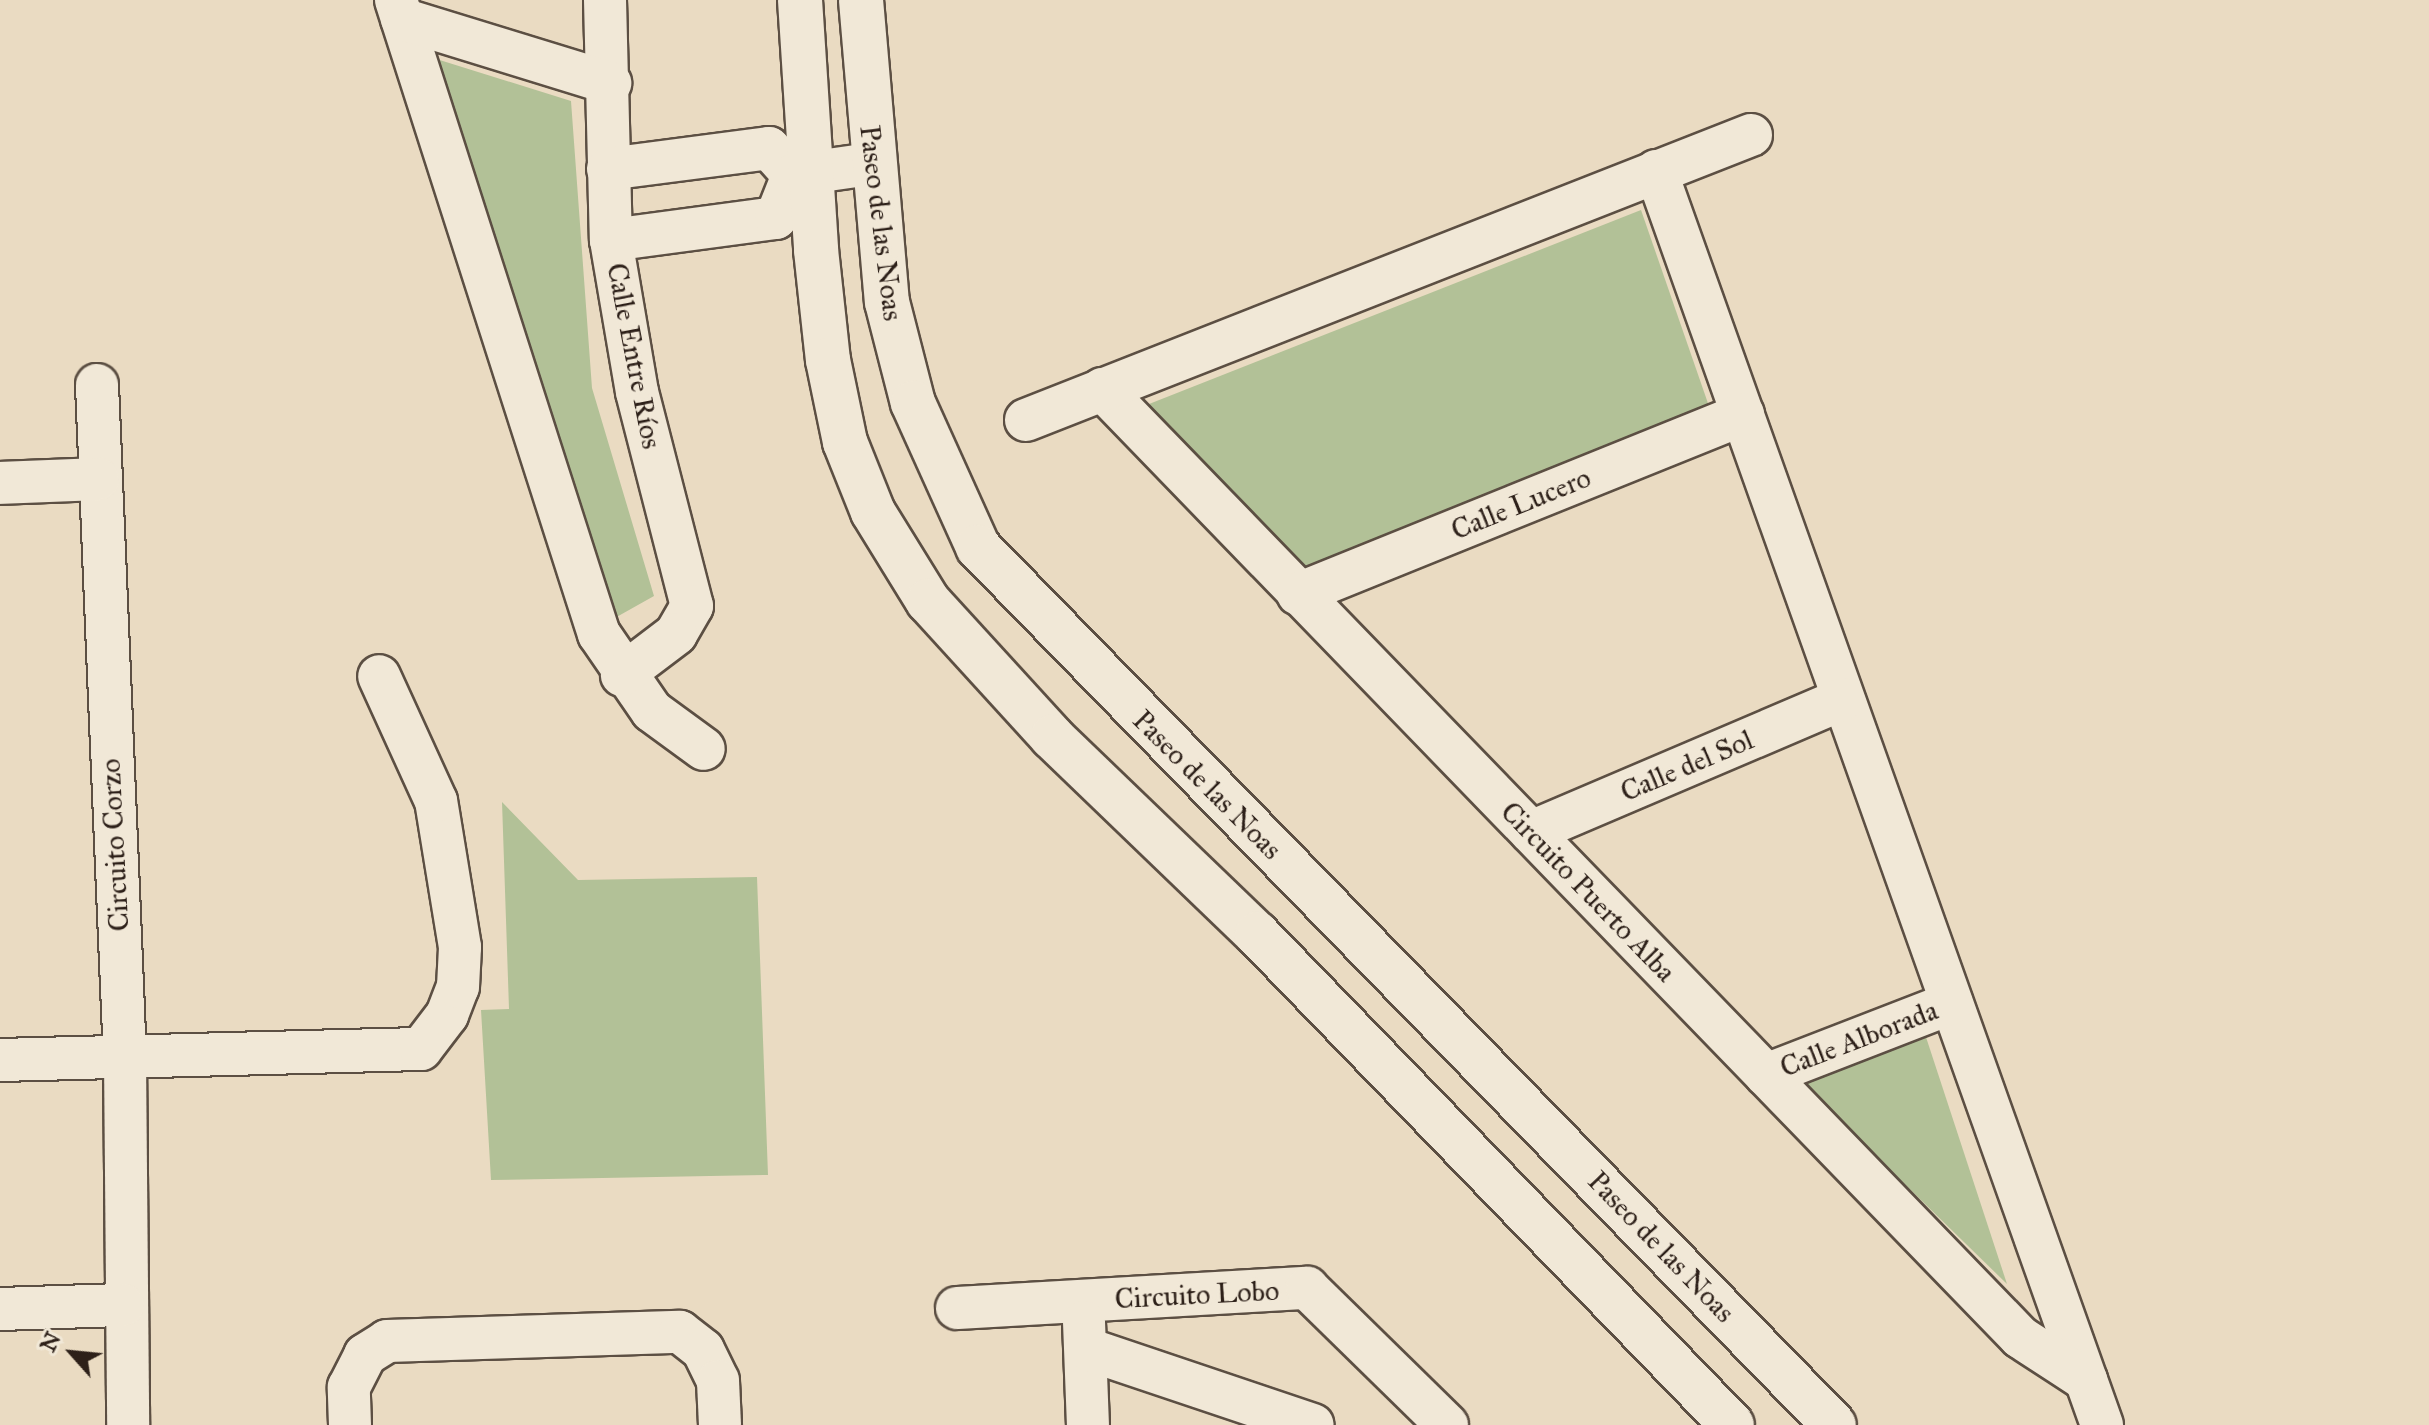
<!DOCTYPE html>
<meta charset="utf-8">
<style>
body{margin:0}
#map{position:relative;width:2429px;height:1425px;overflow:hidden;background:#eadbc2;font-family:"IM FELL Great Primer",serif}
div>[style]{position:absolute}
.green>*{inset:0;background:#b2c197}
.roads{filter:drop-shadow(2px 0 #5c4f43) drop-shadow(-2px 0 #5c4f43) drop-shadow(0 2px #5c4f43) drop-shadow(0 -2px #5c4f43)}
.street>*{height:42px;margin:-21px;padding:0 21px;transform-origin:21px;border-radius:21px;background:#f1e8d7}
.secondary>*{height:44px;margin:-22px;padding:0 22px;transform-origin:22px;border-radius:22px;background:#f1e8d7}
span{translate:-50% -50%;white-space:nowrap;text-align:center;line-height:1.15;-webkit-text-stroke:6px #f1e8d7;paint-order:stroke}
.street-label{font-size:28px;color:#2d2019}
.north{position:absolute;left:32px;top:1313px;width:80px;height:80px;-webkit-text-stroke:6px #f1e8d7;paint-order:stroke;rotate:297deg;font-size:22px;font-weight:700;line-height:32px;text-align:center;color:#2d2019}
.north::after{content:'';display:block;margin:auto;width:28px;height:36px;background:#2d2019;clip-path:polygon(50% 0,100% 100%,50% 72%,0 100%)}
</style>
<div id="map">
<div class="green">
<i style="clip-path:polygon(430px 57px,571px 101px,592px 388px,654px 596px,613px 619px)"></i>
<i style="clip-path:polygon(1641px 210px,1711px 412px,1301px 571px,1144px 406px)"></i>
<i style="clip-path:polygon(502px 802px,578px 880px,757px 877px,768px 1175px,491px 1180px,481px 1010px,509px 1009px)"></i>
<i style="clip-path:polygon(1924px 1031px,2007px 1284px,1799px 1081px)"></i>
</div>
<div class="roads">
<div class="street">
<i style="left:396px;top:0;width:666px;rotate:72.25deg"></i>
<i style="left:599px;top:634px;width:93px;rotate:55.5deg"></i>
<i style="left:652px;top:711px;width:64px;rotate:36.2deg"></i>
<i style="left:605px;top:0;width:240px;rotate:88.6deg"></i>
<i style="left:611px;top:240px;width:154px;rotate:80.3deg"></i>
<i style="left:637px;top:392px;width:221px;rotate:75.6deg"></i>
<i style="left:692px;top:606px;width:32px;rotate:120deg"></i>
<i style="left:676px;top:634px;width:68px;rotate:142.8deg"></i>
<i style="left:402px;top:19px;width:218px;rotate:17.1deg"></i>
<i style="left:608px;top:169px;width:162px;rotate:-7.4deg"></i>
<i style="left:769px;top:148px;width:36px;rotate:48deg"></i>
<i style="left:1656px;top:171px;width:1331px;rotate:70.42deg"></i>
<i style="left:793px;top:175px;width:78px;rotate:-8.1deg"></i>
<i style="left:611px;top:240px;width:166px;rotate:-7.6deg"></i>
<i style="left:776px;top:218px;width:46px;rotate:-68.4deg"></i>
<i style="left:97px;top:385px;width:674px;rotate:87.62deg"></i>
<i style="left:125px;top:1058px;width:367px;rotate:89.5deg"></i>
<i style="left:1102px;top:389px;width:1320px;rotate:45.92deg"></i>
<i style="left:2020px;top:1337px;width:79px;rotate:33.1deg"></i>
<i style="left:1026px;top:420px;width:779px;rotate:-21.46deg"></i>
<i style="left:0;top:483px;width:98px;rotate:-2.3deg"></i>
<i style="left:1298px;top:594px;width:480px;rotate:-22deg"></i>
<i style="left:1531px;top:832px;width:339px;rotate:-23.1deg"></i>
<i style="left:0;top:1060px;width:421px;rotate:-1.5deg"></i>
<i style="left:421px;top:1049px;width:43px;rotate:-52.6deg"></i>
<i style="left:447px;top:1015px;width:30px;rotate:-69deg"></i>
<i style="left:458px;top:987px;width:40px;rotate:-87.1deg"></i>
<i style="left:460px;top:947px;width:148px;rotate:-99.3deg"></i>
<i style="left:436px;top:801px;width:137px;rotate:-114.5deg"></i>
<i style="left:1766px;top:1075px;width:199px;rotate:-21.2deg"></i>
<i style="left:957px;top:1308px;width:351px;rotate:-3.3deg"></i>
<i style="left:1307px;top:1288px;width:196px;rotate:44.4deg"></i>
<i style="left:0;top:1309px;width:123px;rotate:-1.9deg"></i>
<i style="left:1084px;top:1322px;width:103px;rotate:87.8deg"></i>
<i style="left:1087px;top:1349px;width:238px;rotate:18.6deg"></i>
<i style="left:350px;top:1425px;width:38px;rotate:-92deg"></i>
<i style="left:349px;top:1387px;width:36px;rotate:-63deg"></i>
<i style="left:365px;top:1355px;width:26px;rotate:-32deg"></i>
<i style="left:387px;top:1341px;width:293px;rotate:-1.8deg"></i>
<i style="left:680px;top:1332px;width:29px;rotate:38deg"></i>
<i style="left:703px;top:1350px;width:34px;rotate:64deg"></i>
<i style="left:718px;top:1381px;width:44px;rotate:87.4deg"></i>
</div>
<div class="secondary">
<i style="left:800px;top:0;width:251px;rotate:86.3deg"></i>
<i style="left:816px;top:250px;width:111px;rotate:83.8deg"></i>
<i style="left:828px;top:360px;width:84px;rotate:78.3deg"></i>
<i style="left:845px;top:442px;width:75px;rotate:68.2deg"></i>
<i style="left:873px;top:512px;width:105px;rotate:58.3deg"></i>
<i style="left:928px;top:601px;width:184px;rotate:47.6deg"></i>
<i style="left:1052px;top:737px;width:284px;rotate:43.9deg"></i>
<i style="left:1257px;top:934px;width:683px;rotate:45.95deg"></i>
<i style="left:861px;top:0;width:303px;rotate:85.1deg"></i>
<i style="left:887px;top:302px;width:104px;rotate:75.6deg"></i>
<i style="left:913px;top:403px;width:158px;rotate:65.7deg"></i>
<i style="left:978px;top:547px;width:1226px;rotate:45.73deg"></i>
</div>
</div>
<div class="street-label">
<span style="left:881px;top:223px;rotate:83deg">Paseo de las Noas</span>
<span style="left:634px;top:356px;rotate:79deg">Calle Entre Ríos</span>
<span style="left:1521px;top:504px;rotate:-22deg">Calle Lucero</span>
<span style="left:1687px;top:766px;rotate:-23deg">Calle del Sol</span>
<span style="left:1207px;top:785px;rotate:45deg">Paseo de las Noas</span>
<span style="left:115px;top:845px;rotate:-93deg">Circuito Corzo</span>
<span style="left:1588px;top:892px;rotate:46deg">Circuito Puerto Alba</span>
<span style="left:1859px;top:1039px;rotate:-21deg">Calle Alborada</span>
<span style="left:1661px;top:1247px;rotate:46deg">Paseo de las Noas</span>
<span style="left:1197px;top:1295px;rotate:-3deg">Circuito Lobo</span>
</div>
<div class="north">N</div>
</div>
